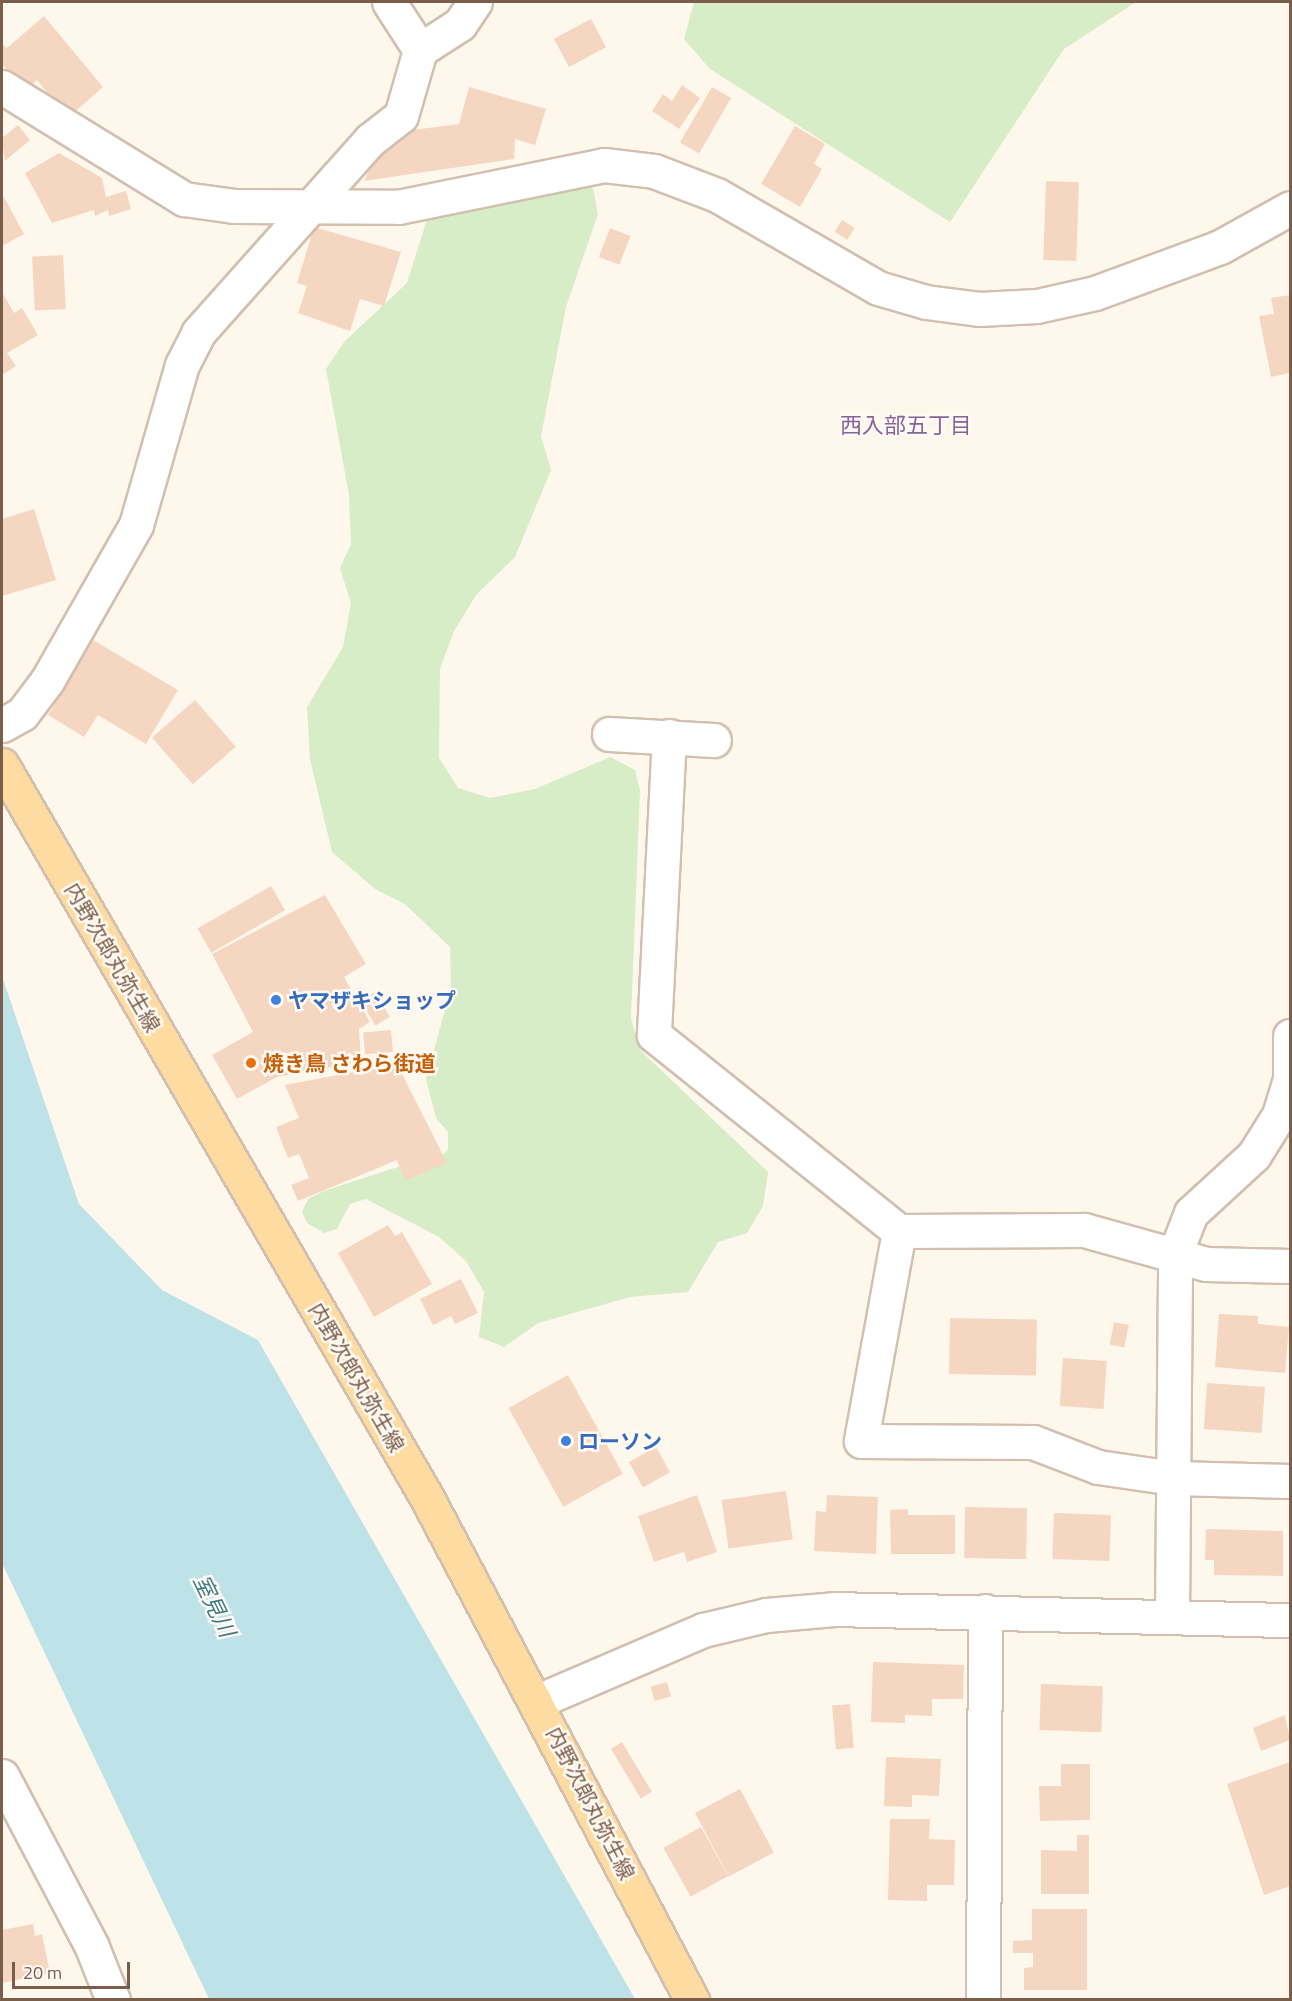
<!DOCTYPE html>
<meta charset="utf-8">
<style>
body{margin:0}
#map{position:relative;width:1292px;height:2001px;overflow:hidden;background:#fef7eb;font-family:"Titillium Web","Noto Sans JP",sans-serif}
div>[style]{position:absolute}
.green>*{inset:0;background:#d6edc7}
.water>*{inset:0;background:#bde3e9}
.building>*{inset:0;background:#f5d6c1;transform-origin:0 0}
.roads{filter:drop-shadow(2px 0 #d2bfaf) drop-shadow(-2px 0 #d2bfaf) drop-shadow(0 2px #d2bfaf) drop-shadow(0 -2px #d2bfaf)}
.minor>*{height:33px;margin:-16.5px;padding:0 16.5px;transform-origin:16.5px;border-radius:16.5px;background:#fff}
.major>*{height:33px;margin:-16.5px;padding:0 16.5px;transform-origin:16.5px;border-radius:16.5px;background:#fedca1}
.dots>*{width:16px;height:16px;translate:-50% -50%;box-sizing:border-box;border:3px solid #fffaf3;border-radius:50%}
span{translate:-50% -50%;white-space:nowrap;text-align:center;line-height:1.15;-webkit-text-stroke:5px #fffaf3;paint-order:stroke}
.street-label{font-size:21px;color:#7b5d4b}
.shop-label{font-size:21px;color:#366cbe;font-weight:700}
.left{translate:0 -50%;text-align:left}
.food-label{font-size:21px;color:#c56008;font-weight:700}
.neighbourhood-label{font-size:22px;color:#866497}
.water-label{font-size:22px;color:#407b88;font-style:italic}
.frame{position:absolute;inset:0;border:3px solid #7b5d4b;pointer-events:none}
.scale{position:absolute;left:12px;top:1962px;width:118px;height:27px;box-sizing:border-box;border:3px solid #7b5d4b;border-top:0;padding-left:8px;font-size:18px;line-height:21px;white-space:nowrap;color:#7b5d4b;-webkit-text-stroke:4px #fffaf3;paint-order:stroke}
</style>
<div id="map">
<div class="green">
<i style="clip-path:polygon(694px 2px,1136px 2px,1064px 49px,950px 222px,710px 69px,684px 39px)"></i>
<i style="clip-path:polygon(582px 181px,593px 188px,598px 214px,566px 307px,541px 436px,551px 470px,515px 557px,476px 595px,454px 631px,440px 669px,439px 758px,458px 788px,490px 798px,535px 789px,610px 757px,635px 770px,640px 790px,631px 1018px,640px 1050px,768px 1172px,763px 1206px,747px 1233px,718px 1242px,688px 1292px,630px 1297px,538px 1323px,504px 1347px,479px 1337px,484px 1292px,466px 1261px,439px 1237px,366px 1199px,350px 1204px,337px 1229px,324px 1233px,307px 1223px,302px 1212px,308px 1199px,324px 1191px,401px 1166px,434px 1166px,448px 1149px,448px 1132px,436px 1118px,426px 1079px,451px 988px,450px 947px,405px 904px,375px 889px,332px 852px,310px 759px,307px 707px,343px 647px,351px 603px,340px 568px,351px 544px,349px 495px,326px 369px,344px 342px,407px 283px,428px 216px)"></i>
</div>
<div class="water">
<i style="clip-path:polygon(2px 976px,79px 1204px,162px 1290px,258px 1340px,635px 1999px,209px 1999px,2px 1563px)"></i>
</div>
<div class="building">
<i style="clip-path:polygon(44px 16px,103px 87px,68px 118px,37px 80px,25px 91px,2px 64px,2px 44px,7px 48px)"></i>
<i style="left:591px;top:19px;width:32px;height:42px;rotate:62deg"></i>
<i style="clip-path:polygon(682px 85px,700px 98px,679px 129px,652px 111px,663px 94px,672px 101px)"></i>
<i style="clip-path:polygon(469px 87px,546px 109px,535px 145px,515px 139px,514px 159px,364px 181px,380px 149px,405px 131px,459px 124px)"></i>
<i style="left:712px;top:87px;width:22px;height:64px;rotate:30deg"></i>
<i style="clip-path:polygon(18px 125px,30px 140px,5px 161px,2px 138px)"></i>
<i style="clip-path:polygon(795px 126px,825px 144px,814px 164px,822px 169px,800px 207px,761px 184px)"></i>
<i style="clip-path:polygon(59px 153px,102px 178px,106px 197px,126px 191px,131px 209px,109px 216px,108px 210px,95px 216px,94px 210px,52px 223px,25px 173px)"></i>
<i style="left:1046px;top:181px;width:33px;height:79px;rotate:2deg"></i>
<i style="clip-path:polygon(4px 197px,24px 234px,2px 246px,2px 199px)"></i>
<i style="left:842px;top:220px;width:15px;height:14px;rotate:32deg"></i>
<i style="clip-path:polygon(314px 227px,401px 252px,384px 306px,360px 299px,350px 331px,298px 313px,307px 286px,297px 283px)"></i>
<i style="left:610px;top:228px;width:22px;height:31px;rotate:21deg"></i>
<i style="left:63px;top:255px;width:54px;height:31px;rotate:87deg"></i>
<i style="clip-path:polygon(2px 292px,14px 313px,22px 308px,38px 335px,7px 353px,16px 366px,2px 375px)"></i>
<i style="clip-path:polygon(1290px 295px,1290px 373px,1271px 377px,1259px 316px,1274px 314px,1271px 298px)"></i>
<i style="clip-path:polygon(34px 509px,56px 580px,2px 596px,2px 519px)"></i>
<i style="clip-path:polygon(93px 640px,178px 690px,146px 744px,98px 715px,84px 737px,48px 715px)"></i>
<i style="left:195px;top:700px;width:62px;height:57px;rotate:49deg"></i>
<i style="left:271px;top:886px;width:28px;height:85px;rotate:60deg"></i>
<i style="clip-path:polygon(325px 895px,366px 964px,344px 977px,370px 1022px,359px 1029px,361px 1062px,277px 1077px,237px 1099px,212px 1055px,253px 1032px,212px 954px)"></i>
<i style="left:375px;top:992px;width:29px;height:17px;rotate:59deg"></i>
<i style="left:391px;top:1030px;width:22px;height:28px;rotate:85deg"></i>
<i style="clip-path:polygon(397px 1064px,447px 1163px,405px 1181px,397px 1160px,298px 1201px,291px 1185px,309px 1178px,299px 1154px,288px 1158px,276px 1127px,299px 1118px,285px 1085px)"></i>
<i style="clip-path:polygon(388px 1225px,395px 1236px,402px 1232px,432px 1284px,374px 1317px,338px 1253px)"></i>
<i style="clip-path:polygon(461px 1279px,478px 1313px,455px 1324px,451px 1316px,433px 1325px,420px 1299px)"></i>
<i style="clip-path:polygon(1219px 1314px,1258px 1316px,1258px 1324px,1289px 1327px,1285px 1373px,1215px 1367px)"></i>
<i style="left:950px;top:1318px;width:87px;height:56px;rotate:1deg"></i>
<i style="left:1114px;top:1322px;width:15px;height:23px;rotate:11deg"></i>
<i style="left:1063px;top:1358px;width:44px;height:48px;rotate:4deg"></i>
<i style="left:568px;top:1375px;width:113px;height:68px;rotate:61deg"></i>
<i style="left:1207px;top:1383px;width:58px;height:46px;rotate:4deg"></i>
<i style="left:656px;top:1447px;width:29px;height:31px;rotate:61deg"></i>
<i style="left:786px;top:1491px;width:49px;height:65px;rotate:82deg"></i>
<i style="clip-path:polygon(697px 1495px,717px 1552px,687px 1562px,684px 1552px,654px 1562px,638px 1516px)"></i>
<i style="clip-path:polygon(827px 1495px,878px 1497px,876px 1554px,814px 1551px,816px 1511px,826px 1512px)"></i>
<i style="left:965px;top:1507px;width:62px;height:51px;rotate:1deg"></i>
<i style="clip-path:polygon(908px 1509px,908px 1515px,955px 1515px,955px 1554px,891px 1554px,890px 1510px)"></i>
<i style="left:1054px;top:1513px;width:57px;height:46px;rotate:2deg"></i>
<i style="clip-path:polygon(1206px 1529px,1283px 1531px,1283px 1576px,1214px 1575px,1214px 1560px,1205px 1560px)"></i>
<i style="clip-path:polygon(873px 1662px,964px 1665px,963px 1699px,932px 1699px,932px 1716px,905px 1715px,905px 1723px,871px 1722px)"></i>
<i style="left:667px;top:1682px;width:15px;height:17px;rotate:74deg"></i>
<i style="left:1041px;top:1684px;width:62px;height:46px;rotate:2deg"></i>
<i style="left:850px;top:1704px;width:44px;height:18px;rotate:85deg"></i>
<i style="clip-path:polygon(1285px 1715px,1290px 1740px,1261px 1751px,1253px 1728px)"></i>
<i style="left:622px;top:1742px;width:58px;height:13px;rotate:59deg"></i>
<i style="clip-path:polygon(886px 1757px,941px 1759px,939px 1796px,912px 1795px,912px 1807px,884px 1806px)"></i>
<i style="clip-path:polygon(1290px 1762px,1290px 1886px,1264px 1895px,1227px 1784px)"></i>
<i style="clip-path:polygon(1061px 1764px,1090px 1764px,1090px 1820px,1040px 1821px,1039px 1786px,1061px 1786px)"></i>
<i style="left:740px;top:1789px;width:72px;height:51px;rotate:62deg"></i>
<i style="clip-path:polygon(890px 1819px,930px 1819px,929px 1839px,955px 1840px,954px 1885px,927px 1885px,927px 1901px,888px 1900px)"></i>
<i style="left:701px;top:1827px;width:56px;height:43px;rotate:61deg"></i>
<i style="clip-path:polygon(1077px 1835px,1089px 1835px,1089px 1894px,1041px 1894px,1041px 1850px,1077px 1851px)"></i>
<i style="clip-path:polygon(1032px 1909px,1087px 1909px,1087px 1990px,1024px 1990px,1024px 1968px,1033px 1967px,1033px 1953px,1013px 1953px,1013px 1941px,1032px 1940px)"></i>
<i style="clip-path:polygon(33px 1924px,35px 1936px,42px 1934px,50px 1973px,2px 1983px,2px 1930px)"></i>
</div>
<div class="roads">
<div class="minor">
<i style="left:420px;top:50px;width:48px;rotate:-33deg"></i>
<i style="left:460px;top:24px;width:27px;rotate:-56deg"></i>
<i style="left:2px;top:87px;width:214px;rotate:31.6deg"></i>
<i style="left:184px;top:199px;width:50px;rotate:8deg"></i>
<i style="left:234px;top:206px;width:164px;rotate:0.3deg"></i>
<i style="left:398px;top:207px;width:210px;rotate:-11.5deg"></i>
<i style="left:604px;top:165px;width:50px;rotate:6.8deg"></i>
<i style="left:654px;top:171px;width:67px;rotate:20.9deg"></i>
<i style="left:717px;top:195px;width:186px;rotate:30deg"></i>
<i style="left:878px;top:288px;width:50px;rotate:16.3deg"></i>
<i style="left:926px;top:302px;width:53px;rotate:7.5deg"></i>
<i style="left:979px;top:309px;width:58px;rotate:-3deg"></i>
<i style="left:1037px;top:306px;width:59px;rotate:-12.6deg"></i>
<i style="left:1095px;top:293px;width:133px;rotate:-20.2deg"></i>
<i style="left:1220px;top:247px;width:80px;rotate:-29.1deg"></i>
<i style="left:2px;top:725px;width:23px;rotate:-29deg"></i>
<i style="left:22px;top:714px;width:41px;rotate:-52.9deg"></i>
<i style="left:47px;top:681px;width:180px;rotate:-60.3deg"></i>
<i style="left:136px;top:525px;width:166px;rotate:-74deg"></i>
<i style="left:182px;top:365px;width:36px;rotate:-63deg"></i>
<i style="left:198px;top:333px;width:259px;rotate:-48.3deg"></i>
<i style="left:370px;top:140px;width:39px;rotate:-38deg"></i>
<i style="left:401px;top:116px;width:69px;rotate:-73.9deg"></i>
<i style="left:420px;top:50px;width:57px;rotate:-122.9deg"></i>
<i style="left:609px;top:734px;width:105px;rotate:3.3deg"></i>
<i style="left:669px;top:736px;width:299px;rotate:92.9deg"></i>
<i style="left:654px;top:1035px;width:314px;rotate:38.7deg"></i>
<i style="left:1290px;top:1266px;width:84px;rotate:-178.6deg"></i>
<i style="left:1206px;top:1264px;width:127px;rotate:-164.4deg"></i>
<i style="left:1084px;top:1230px;width:185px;rotate:179.7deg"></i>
<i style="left:899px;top:1231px;width:213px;rotate:100.3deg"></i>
<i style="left:861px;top:1441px;width:172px;rotate:0.3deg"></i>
<i style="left:1033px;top:1442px;width:70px;rotate:21deg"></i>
<i style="left:1098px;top:1467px;width:76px;rotate:8.3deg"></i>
<i style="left:1173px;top:1478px;width:117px;rotate:1.5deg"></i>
<i style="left:1172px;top:1616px;width:362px;rotate:-89.5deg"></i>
<i style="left:1175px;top:1254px;width:44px;rotate:-68.7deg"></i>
<i style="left:1191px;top:1213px;width:86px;rotate:-42.6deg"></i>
<i style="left:1254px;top:1155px;width:47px;rotate:-58deg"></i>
<i style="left:1279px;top:1115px;width:37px;rotate:-73deg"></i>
<i style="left:1290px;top:1080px;width:44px;rotate:-90deg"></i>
<i style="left:538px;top:1701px;width:180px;rotate:-23.3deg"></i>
<i style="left:703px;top:1630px;width:65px;rotate:-13.4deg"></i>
<i style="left:766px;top:1615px;width:68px;rotate:-5deg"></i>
<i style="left:834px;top:1609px;width:456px;rotate:1.4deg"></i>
<i style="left:2px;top:1776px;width:193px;rotate:62.2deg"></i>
<i style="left:92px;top:1947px;width:57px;rotate:68.4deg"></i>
<i style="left:983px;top:2000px;width:389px;rotate:-89.7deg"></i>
</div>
<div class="major">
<i style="left:2px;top:765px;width:847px;rotate:59.89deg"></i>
<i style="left:427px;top:1498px;width:568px;rotate:62.17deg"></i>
</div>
</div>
<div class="dots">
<i style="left:276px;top:1000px;background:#3f7fe0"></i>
<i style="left:251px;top:1063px;background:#e8710a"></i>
<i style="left:566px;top:1441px;background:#3f7fe0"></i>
</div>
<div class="street-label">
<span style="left:113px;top:957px;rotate:60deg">内野次郎丸弥生線</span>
<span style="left:357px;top:1377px;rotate:60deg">内野次郎丸弥生線</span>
<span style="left:591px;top:1803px;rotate:63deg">内野次郎丸弥生線</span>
</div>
<div class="shop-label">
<span class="left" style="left:288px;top:1000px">ヤマザキショップ</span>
<span class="left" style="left:578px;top:1441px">ローソン</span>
</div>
<div class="food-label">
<span class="left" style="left:263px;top:1063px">焼き鳥 さわら街道</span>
</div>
<div class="neighbourhood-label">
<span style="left:906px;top:426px">西入部五丁目</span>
</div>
<div class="water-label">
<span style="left:214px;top:1606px;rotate:64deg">室見川</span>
</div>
<div class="frame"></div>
<div class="scale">20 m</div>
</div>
